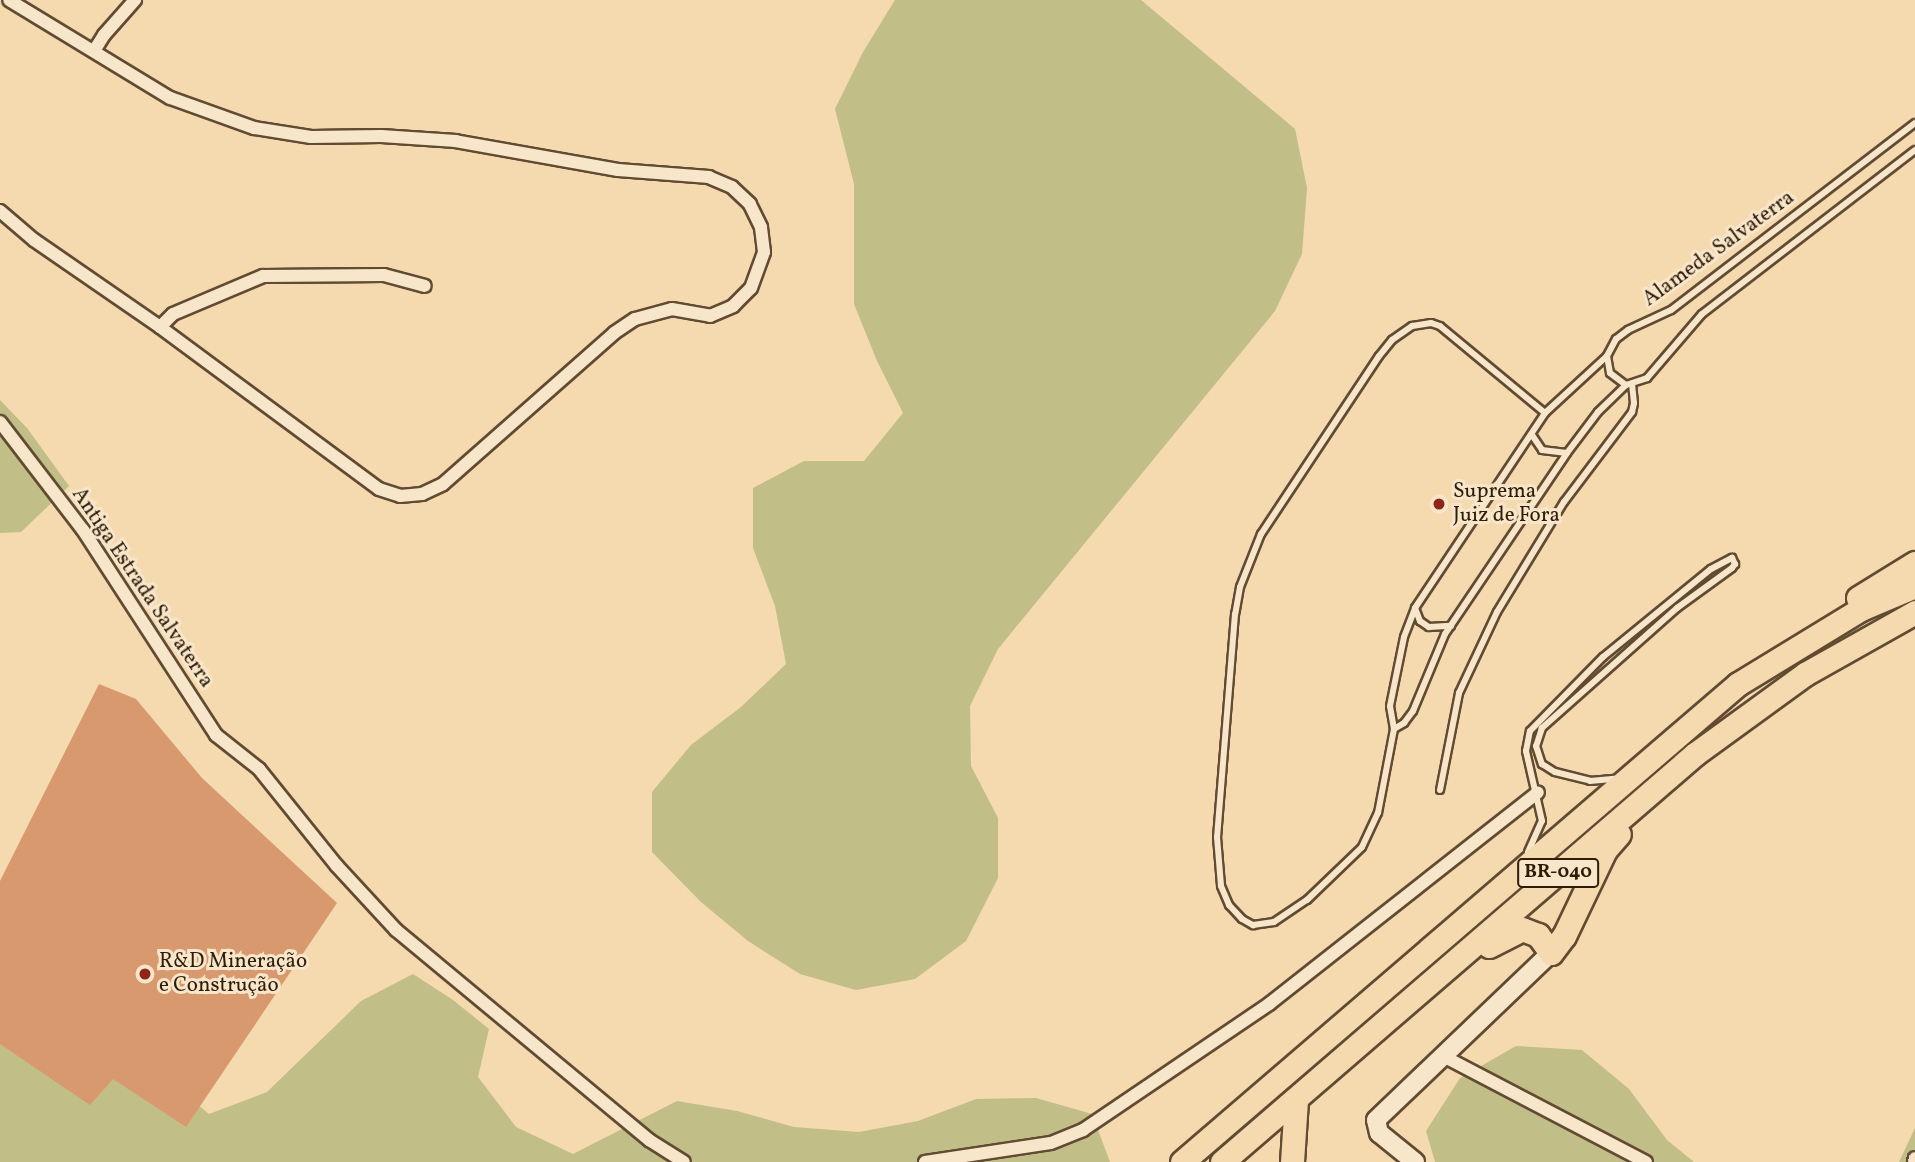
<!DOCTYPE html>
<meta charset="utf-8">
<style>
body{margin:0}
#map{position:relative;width:1915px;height:1162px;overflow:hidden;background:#f5d9af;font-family:Vollkorn,serif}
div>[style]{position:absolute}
.green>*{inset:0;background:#c1be87}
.building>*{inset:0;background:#d9996e}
.roads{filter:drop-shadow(2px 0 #614b32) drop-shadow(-2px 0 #614b32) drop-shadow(0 2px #614b32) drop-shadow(0 -2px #614b32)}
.lane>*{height:6px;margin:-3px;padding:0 3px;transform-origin:3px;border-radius:3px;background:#f8e6cb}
.street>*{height:12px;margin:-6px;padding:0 6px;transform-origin:6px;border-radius:6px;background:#f8e6cb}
.secondary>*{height:18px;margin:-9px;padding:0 9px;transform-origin:9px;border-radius:9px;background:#f8e6cb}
.highway>*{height:23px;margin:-11.5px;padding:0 11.5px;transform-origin:11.5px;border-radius:11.5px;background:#f5d9af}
.dots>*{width:19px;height:19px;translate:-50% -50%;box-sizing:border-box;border:4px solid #f8e6cb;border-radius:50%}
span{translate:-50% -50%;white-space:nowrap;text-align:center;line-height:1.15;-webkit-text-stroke:6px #f8e6cb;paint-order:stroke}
.shield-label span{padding:2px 5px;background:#f8e6cb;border:2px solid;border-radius:5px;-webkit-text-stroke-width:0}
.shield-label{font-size:19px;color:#301c09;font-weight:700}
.street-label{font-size:21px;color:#301c09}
.poi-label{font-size:21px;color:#301c09}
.left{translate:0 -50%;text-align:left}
</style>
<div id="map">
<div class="green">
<i style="clip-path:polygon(895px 0,1141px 0,1295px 129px,1307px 188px,1302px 254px,1275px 311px,998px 649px,970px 706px,971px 766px,998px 818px,998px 878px,966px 941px,915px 979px,856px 990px,800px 974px,748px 941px,701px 902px,652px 852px,652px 792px,691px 745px,741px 707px,786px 664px,775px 606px,753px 548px,753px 488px,804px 461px,864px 461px,903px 413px,877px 361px,854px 304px,854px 184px,835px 109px,863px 52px)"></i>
<i style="clip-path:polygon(0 400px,27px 428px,69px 486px,21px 532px,0 533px)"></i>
<i style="clip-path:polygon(0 901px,114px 1036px,209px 1114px,267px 1092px,361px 1001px,413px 974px,453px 1000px,489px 1029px,478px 1077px,516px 1127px,573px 1154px,677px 1101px,737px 1111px,794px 1127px,859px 1132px,918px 1121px,976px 1099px,1036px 1098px,1092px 1114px,1110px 1162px,0 1162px)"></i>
<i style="clip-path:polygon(1516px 1046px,1582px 1050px,1629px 1089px,1667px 1140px,1694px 1162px,1435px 1162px,1426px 1131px,1460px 1078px)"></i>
<i style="clip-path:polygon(1915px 1128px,1915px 1162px,1899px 1162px)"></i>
</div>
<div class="building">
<i style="clip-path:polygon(99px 684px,136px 699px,202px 778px,337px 903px,186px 1127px,113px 1079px,90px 1105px,0 1044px,0 881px)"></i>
</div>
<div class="roads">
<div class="lane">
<i style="left:1915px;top:123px;width:307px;rotate:142.5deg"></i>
<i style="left:1671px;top:310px;width:47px;rotate:155.1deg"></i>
<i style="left:1628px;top:330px;width:15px;rotate:143deg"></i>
<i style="left:1616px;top:339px;width:19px;rotate:118deg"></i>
<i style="left:1607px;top:356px;width:17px;rotate:80deg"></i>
<i style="left:1610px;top:373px;width:20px;rotate:37deg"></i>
<i style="left:1626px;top:385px;width:22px;rotate:-18deg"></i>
<i style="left:1647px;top:378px;width:84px;rotate:-49.3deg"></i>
<i style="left:1702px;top:314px;width:269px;rotate:-37.6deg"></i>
<i style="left:1545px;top:413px;width:136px;rotate:-140.4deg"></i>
<i style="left:1440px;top:326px;width:9px;rotate:-162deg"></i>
<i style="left:1431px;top:323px;width:19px;rotate:171deg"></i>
<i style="left:1412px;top:326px;width:24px;rotate:145deg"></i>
<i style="left:1392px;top:340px;width:21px;rotate:129deg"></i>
<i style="left:1379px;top:356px;width:214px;rotate:123.5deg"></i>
<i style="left:1261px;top:534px;width:57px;rotate:111.6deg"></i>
<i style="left:1240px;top:587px;width:27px;rotate:100deg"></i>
<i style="left:1235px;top:614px;width:224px;rotate:94.6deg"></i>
<i style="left:1217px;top:837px;width:49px;rotate:85.3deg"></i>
<i style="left:1221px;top:886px;width:21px;rotate:67deg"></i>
<i style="left:1229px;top:905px;width:19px;rotate:47deg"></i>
<i style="left:1242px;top:919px;width:13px;rotate:29deg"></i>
<i style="left:1253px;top:925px;width:21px;rotate:-8deg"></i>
<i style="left:1274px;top:922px;width:40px;rotate:-34deg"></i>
<i style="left:1307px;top:900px;width:76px;rotate:-43.9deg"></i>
<i style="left:1362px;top:847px;width:38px;rotate:-65deg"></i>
<i style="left:1378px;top:813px;width:86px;rotate:-79.2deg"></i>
<i style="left:1394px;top:729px;width:23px;rotate:-100deg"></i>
<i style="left:1390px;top:706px;width:70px;rotate:-78.5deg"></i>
<i style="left:1404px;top:637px;width:31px;rotate:-69deg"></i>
<i style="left:1415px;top:608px;width:234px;rotate:-56.3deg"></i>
<i style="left:1545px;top:413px;width:84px;rotate:-42.6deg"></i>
<i style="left:1532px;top:435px;width:18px;rotate:56deg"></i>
<i style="left:1542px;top:450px;width:25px;rotate:7deg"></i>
<i style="left:1415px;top:608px;width:14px;rotate:69deg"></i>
<i style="left:1420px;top:621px;width:11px;rotate:34deg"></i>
<i style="left:1429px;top:627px;width:22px;rotate:-3deg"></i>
<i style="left:1394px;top:729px;width:12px;rotate:-31deg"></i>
<i style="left:1404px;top:723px;width:15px;rotate:-53deg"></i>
<i style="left:1413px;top:711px;width:83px;rotate:-67.4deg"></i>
<i style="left:1445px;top:634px;width:218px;rotate:-56deg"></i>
<i style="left:1567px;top:453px;width:51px;rotate:-52.9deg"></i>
<i style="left:1598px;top:412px;width:39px;rotate:-44deg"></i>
<i style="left:1440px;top:790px;width:99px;rotate:-78.9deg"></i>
<i style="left:1459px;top:693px;width:89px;rotate:-64.9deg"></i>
<i style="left:1497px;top:612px;width:129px;rotate:-58.7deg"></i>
<i style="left:1564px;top:502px;width:113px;rotate:-52.9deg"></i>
<i style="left:1632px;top:412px;width:9px;rotate:-77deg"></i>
<i style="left:1634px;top:403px;width:18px;rotate:-96deg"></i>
<i style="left:1528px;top:852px;width:34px;rotate:-66deg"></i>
<i style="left:1542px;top:821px;width:72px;rotate:-102.9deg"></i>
<i style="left:1526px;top:751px;width:20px;rotate:-79deg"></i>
<i style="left:1530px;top:731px;width:104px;rotate:-45.4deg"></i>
<i style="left:1603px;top:657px;width:139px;rotate:-39.2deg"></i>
<i style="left:1711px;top:569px;width:24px;rotate:-28deg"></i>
<i style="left:1732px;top:558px;width:7px;rotate:63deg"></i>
<i style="left:1735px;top:564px;width:5px;rotate:127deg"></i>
<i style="left:1732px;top:568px;width:68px;rotate:144deg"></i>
<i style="left:1677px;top:608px;width:181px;rotate:138.4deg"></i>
<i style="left:1542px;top:728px;width:19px;rotate:108deg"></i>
<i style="left:1536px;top:746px;width:19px;rotate:72deg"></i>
<i style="left:1542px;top:764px;width:15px;rotate:32deg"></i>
<i style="left:1555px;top:772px;width:36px;rotate:14deg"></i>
<i style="left:1590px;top:781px;width:25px;rotate:-5deg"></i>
</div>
<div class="street">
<i style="left:94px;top:51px;width:19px;rotate:-58deg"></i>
<i style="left:104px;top:35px;width:47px;rotate:-48.5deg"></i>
<i style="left:0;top:211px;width:45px;rotate:40.5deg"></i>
<i style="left:34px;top:240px;width:153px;rotate:34.6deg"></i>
<i style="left:160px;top:327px;width:272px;rotate:36.5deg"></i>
<i style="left:379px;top:489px;width:22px;rotate:18deg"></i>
<i style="left:400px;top:496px;width:22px;rotate:-5deg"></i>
<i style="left:422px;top:494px;width:23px;rotate:-25deg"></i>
<i style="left:443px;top:484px;width:228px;rotate:-41.4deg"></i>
<i style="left:614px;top:333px;width:25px;rotate:-34deg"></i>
<i style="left:635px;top:319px;width:38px;rotate:-15deg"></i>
<i style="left:672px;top:309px;width:39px;rotate:10deg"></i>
<i style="left:710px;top:316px;width:25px;rotate:-23deg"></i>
<i style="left:733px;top:306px;width:25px;rotate:-45deg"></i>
<i style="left:751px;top:288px;width:38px;rotate:-70deg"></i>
<i style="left:764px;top:252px;width:25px;rotate:-97deg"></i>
<i style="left:761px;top:227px;width:25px;rotate:-116deg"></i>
<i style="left:750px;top:204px;width:25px;rotate:-137deg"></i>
<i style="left:732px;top:187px;width:25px;rotate:-157deg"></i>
<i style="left:709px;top:177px;width:91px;rotate:-175.6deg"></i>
<i style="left:618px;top:170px;width:165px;rotate:-169.9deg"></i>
<i style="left:456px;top:141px;width:75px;rotate:-176.2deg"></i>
<i style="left:381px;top:136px;width:70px;rotate:179.2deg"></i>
<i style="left:311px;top:137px;width:58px;rotate:-171deg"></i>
<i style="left:254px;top:128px;width:89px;rotate:-160.3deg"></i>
<i style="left:170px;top:98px;width:188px;rotate:-148.7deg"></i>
<i style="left:160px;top:327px;width:18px;rotate:-45deg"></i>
<i style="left:173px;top:314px;width:98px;rotate:-22.9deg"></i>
<i style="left:263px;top:276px;width:121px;rotate:-0.5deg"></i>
<i style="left:384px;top:275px;width:42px;rotate:15deg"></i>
<i style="left:0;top:422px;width:136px;rotate:52.5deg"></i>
<i style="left:83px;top:530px;width:244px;rotate:57deg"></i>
<i style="left:216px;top:735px;width:55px;rotate:38.3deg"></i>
<i style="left:259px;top:769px;width:124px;rotate:51.2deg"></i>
<i style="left:337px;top:866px;width:87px;rotate:47.3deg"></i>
<i style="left:396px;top:930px;width:329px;rotate:39.7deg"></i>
<i style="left:649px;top:1140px;width:41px;rotate:32.2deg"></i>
<i style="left:1443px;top:1056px;width:229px;rotate:27.6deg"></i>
<i style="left:925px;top:1162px;width:127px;rotate:-8.6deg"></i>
<i style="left:1051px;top:1143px;width:35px;rotate:-22deg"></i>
<i style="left:1083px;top:1130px;width:225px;rotate:-34.1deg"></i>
<i style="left:1269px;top:1004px;width:342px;rotate:-38.2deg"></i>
<i style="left:1914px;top:1162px;width:4px;rotate:-76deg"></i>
</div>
<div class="secondary">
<i style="left:1415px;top:1162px;width:46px;rotate:-141.1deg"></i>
<i style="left:1379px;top:1133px;width:13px;rotate:-103deg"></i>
<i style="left:1376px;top:1120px;width:242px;rotate:-43.7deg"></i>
</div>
<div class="highway">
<i style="left:1858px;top:598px;width:67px;rotate:-31.6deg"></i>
<i style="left:1489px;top:946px;width:37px;rotate:-27deg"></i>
<i style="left:1522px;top:929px;width:17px;rotate:21deg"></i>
<i style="left:1538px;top:935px;width:22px;rotate:54deg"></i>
<i style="left:1551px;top:953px;width:21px;rotate:-53deg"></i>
<i style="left:1564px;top:936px;width:95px;rotate:-64.5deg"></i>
<i style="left:1605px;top:850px;width:21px;rotate:-49deg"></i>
<i style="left:1182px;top:1162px;width:733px;rotate:-40.69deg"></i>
<i style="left:1738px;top:684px;width:144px;rotate:-31.4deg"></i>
<i style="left:1861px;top:609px;width:59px;rotate:-23.1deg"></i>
<i style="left:1222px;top:1162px;width:625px;rotate:-40.78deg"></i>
<i style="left:1695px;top:754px;width:136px;rotate:-36deg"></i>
<i style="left:1805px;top:674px;width:126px;rotate:-29.4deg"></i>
<i style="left:1292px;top:1162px;width:62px;rotate:-86.3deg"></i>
</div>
</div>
<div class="dots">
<i style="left:1439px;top:504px;background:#8f2418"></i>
<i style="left:145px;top:974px;background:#8f2418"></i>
</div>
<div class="shield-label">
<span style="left:1558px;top:873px">BR-040</span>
</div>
<div class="street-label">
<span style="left:1719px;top:249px;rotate:-36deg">Alameda Salvaterra</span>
<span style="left:142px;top:588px;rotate:56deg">Antiga Estrada Salvaterra</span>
</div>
<div class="poi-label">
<span class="left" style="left:1453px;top:504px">Suprema<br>Juiz de Fora</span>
<span class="left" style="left:159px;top:974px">R&amp;D Mineração<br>e Construção</span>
</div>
</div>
